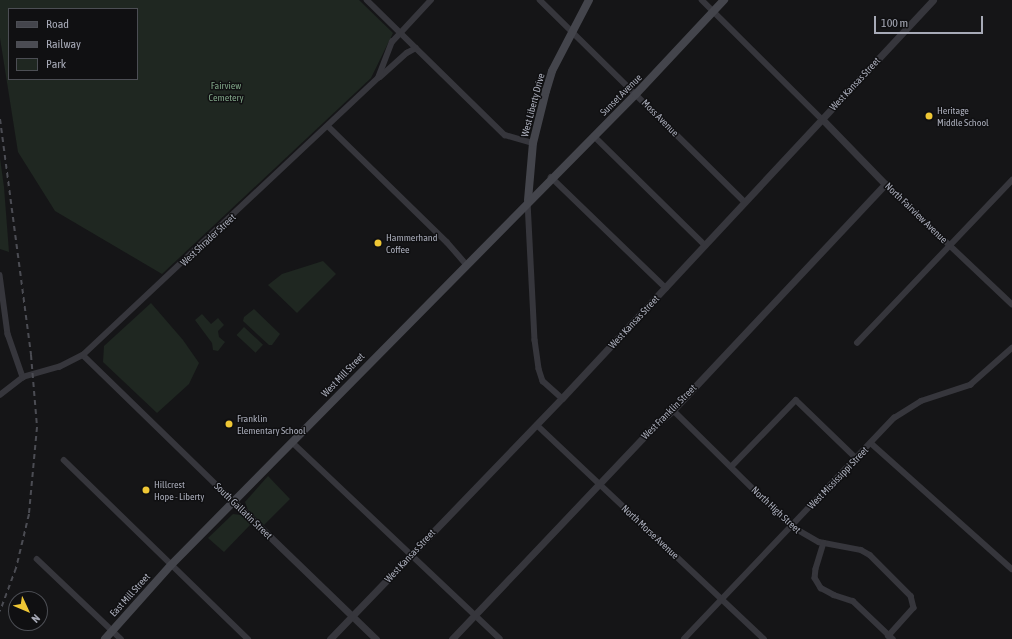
<!DOCTYPE html>
<style>
body{margin:0}
#map{position:relative;width:1012px;height:639px;overflow:hidden;background:#151517;font-family:"Asap Condensed",sans-serif}
div>[style]{position:absolute}
.green>*{inset:0;background:#1f2721;transform-origin:0 0}
.minor>*{height:5.5px;margin:-2.75px;padding:0 2.75px;transform-origin:2.75px;border-radius:2.75px;background:#36363c}
.tertiary>*{height:7px;margin:-3.5px;padding:0 3.5px;transform-origin:3.5px;border-radius:3.5px;background:#36363c}
.secondary>*{height:8px;margin:-4px;padding:0 4px;transform-origin:4px;border-radius:4px;background:#44454c}
.rail>*{height:2px;margin-top:-1px;transform-origin:0;background:repeating-linear-gradient(90deg,#4b4c53 0 5px,transparent 0 9px)}
.dots>*{width:11px;height:11px;translate:-50% -50%;box-sizing:border-box;border:2px solid #101012;border-radius:50%}
span{translate:-50% -50%;white-space:nowrap;text-align:center;line-height:1.15;-webkit-text-stroke:3px #101012;paint-order:stroke}
.street-label{font-size:10px;color:#a7aab7}
.park-label{font-size:10px;color:#7ea285}
.poi-label{font-size:10px;color:#a7aab7}
.left{translate:0 -50%;text-align:left}
.legend{position:absolute;left:8px;top:8px;width:130px;height:72px;box-sizing:border-box;background:#101012;border:1px solid #4c4e54;margin:0;padding:5px 7px;list-style:none;font-size:12px;color:#a7aab7}
.legend li{display:flex;align-items:center;gap:8px;height:20px}
.legend b{width:20px;border:1px solid #4c4e54}
.north{position:absolute;left:8px;top:591px;width:40px;height:40px;box-sizing:border-box;background:#101012;border:1px solid #4c4e54;border-radius:50%;rotate:134deg;font-size:11px;font-weight:700;line-height:16px;text-align:center;color:#a7aab7}
.north::after{content:'';display:block;margin:auto;width:14px;height:18px;background:#efc735;clip-path:polygon(50% 0,100% 100%,50% 72%,0 100%)}
.scale{position:absolute;left:874px;top:16px;width:109px;height:18px;box-sizing:border-box;border:2px solid #a7aab7;border-top:0;padding-left:5px;font-size:12px;line-height:14px;white-space:nowrap;color:#a7aab7;-webkit-text-stroke:3px #101012;paint-order:stroke}
</style>
<div id="map">
<div class="green">
<i style="clip-path:polygon(evenodd,0 0,359px 0,393px 33px,371px 78px,162px 274px,55px 211px,18px 152px,0 38px,0 0,9px 9px,137px 9px,137px 79px,9px 79px,9px 9px)"></i>
<i style="clip-path:polygon(0 158px,4px 187px,9px 252px,0 249px)"></i>
<i style="clip-path:polygon(323px 261px,336px 274px,297px 313px,268px 285px,282px 274px)"></i>
<i style="clip-path:polygon(151px 303px,183px 340px,199px 363px,189px 384px,157px 413px,103px 362px,104px 346px)"></i>
<i style="clip-path:polygon(254px 309px,280px 334px,272px 345px,269px 345px,243px 321px,244px 317px)"></i>
<i style="clip-path:polygon(202px 314px,211px 324px,218px 318px,224px 325px,218px 331px,219px 337px,225px 342px,218px 351px,213px 350px,212px 343px,195px 320px)"></i>
<i style="left:244px;top:327px;width:26px;height:11px;rotate:43deg"></i>
<i style="clip-path:polygon(268px 476px,290px 499px,264px 525px,248px 510px,245px 502px)"></i>
<i style="clip-path:polygon(233px 514px,241px 515px,251px 524px,224px 552px,208px 538px)"></i>
</div>
<div class="minor">
<i style="left:367px;top:0;width:193px;rotate:44.4deg"></i>
<i style="left:505px;top:135px;width:29px;rotate:16deg"></i>
<i style="left:540px;top:0;width:288px;rotate:44.6deg"></i>
<i style="left:702px;top:0;width:169px;rotate:44.8deg"></i>
<i style="left:380px;top:77px;width:36px;rotate:-42deg"></i>
<i style="left:407px;top:53px;width:10px;rotate:-29deg"></i>
<i style="left:329px;top:127px;width:165px;rotate:44.3deg"></i>
<i style="left:447px;top:242px;width:29px;rotate:49deg"></i>
<i style="left:594px;top:136px;width:156px;rotate:44.5deg"></i>
<i style="left:551px;top:177px;width:160px;rotate:44deg"></i>
<i style="left:885px;top:184px;width:175px;rotate:43.4deg"></i>
<i style="left:528px;top:202px;width:138px;rotate:87.1deg"></i>
<i style="left:535px;top:340px;width:29px;rotate:82deg"></i>
<i style="left:539px;top:369px;width:13px;rotate:72deg"></i>
<i style="left:543px;top:381px;width:25px;rotate:42deg"></i>
<i style="left:0;top:275px;width:60px;rotate:82.3deg"></i>
<i style="left:8px;top:334px;width:46px;rotate:70.8deg"></i>
<i style="left:857px;top:343px;width:225px;rotate:-46.4deg"></i>
<i style="left:83px;top:355px;width:209px;rotate:44.2deg"></i>
<i style="left:0;top:395px;width:29px;rotate:-38deg"></i>
<i style="left:23px;top:377px;width:37px;rotate:-16deg"></i>
<i style="left:59px;top:367px;width:27px;rotate:-27deg"></i>
<i style="left:83px;top:355px;width:405px;rotate:-43.2deg"></i>
<i style="left:378px;top:78px;width:39px;rotate:-69deg"></i>
<i style="left:392px;top:42px;width:57px;rotate:-47.1deg"></i>
<i style="left:673px;top:410px;width:165px;rotate:44.5deg"></i>
<i style="left:791px;top:526px;width:32px;rotate:30deg"></i>
<i style="left:819px;top:542px;width:43px;rotate:10.8deg"></i>
<i style="left:861px;top:550px;width:10px;rotate:29deg"></i>
<i style="left:870px;top:555px;width:58px;rotate:45deg"></i>
<i style="left:911px;top:596px;width:12px;rotate:76deg"></i>
<i style="left:914px;top:608px;width:38px;rotate:132deg"></i>
<i style="left:537px;top:425px;width:312px;rotate:43.3deg"></i>
<i style="left:292px;top:442px;width:286px;rotate:43.4deg"></i>
<i style="left:871px;top:443px;width:189px;rotate:41.8deg"></i>
<i style="left:64px;top:460px;width:257px;rotate:44.2deg"></i>
<i style="left:731px;top:467px;width:93px;rotate:-45.9deg"></i>
<i style="left:796px;top:400px;width:83px;rotate:44deg"></i>
<i style="left:824px;top:543px;width:27px;rotate:107deg"></i>
<i style="left:816px;top:569px;width:9px;rotate:96deg"></i>
<i style="left:815px;top:578px;width:12px;rotate:59deg"></i>
<i style="left:821px;top:588px;width:15px;rotate:28deg"></i>
<i style="left:834px;top:595px;width:20px;rotate:18deg"></i>
<i style="left:853px;top:601px;width:55px;rotate:43.5deg"></i>
<i style="left:37px;top:559px;width:116px;rotate:43.6deg"></i>
<i style="left:684px;top:639px;width:305px;rotate:-46.5deg"></i>
<i style="left:894px;top:418px;width:32px;rotate:-32deg"></i>
<i style="left:921px;top:401px;width:52px;rotate:-18.1deg"></i>
<i style="left:970px;top:385px;width:56px;rotate:-41.4deg"></i>
</div>
<div class="tertiary">
<i style="left:233px;top:501px;width:199px;rotate:44deg"></i>
<i style="left:330px;top:639px;width:335px;rotate:-46.1deg"></i>
<i style="left:562px;top:398px;width:544px;rotate:-47.01deg"></i>
<i style="left:452px;top:639px;width:292px;rotate:-46.5deg"></i>
<i style="left:653px;top:427px;width:26px;rotate:-40deg"></i>
<i style="left:673px;top:410px;width:310px;rotate:-46.8deg"></i>
<i style="left:885px;top:184px;width:91px;rotate:-134.1deg"></i>
</div>
<div class="secondary">
<i style="left:528px;top:200px;width:57px;rotate:-85deg"></i>
<i style="left:533px;top:143px;width:54px;rotate:-76deg"></i>
<i style="left:546px;top:91px;width:21px;rotate:-73deg"></i>
<i style="left:552px;top:71px;width:80px;rotate:-62.5deg"></i>
<i style="left:105px;top:639px;width:99px;rotate:-48.3deg"></i>
<i style="left:171px;top:565px;width:662px;rotate:-45.37deg"></i>
<i style="left:636px;top:94px;width:129px;rotate:-46.9deg"></i>
</div>
<div class="rail">
<i style="left:0;top:119px;width:238px;rotate:82.5deg"></i>
<i style="left:31px;top:355px;width:72px;rotate:85.2deg"></i>
<i style="left:37px;top:427px;width:87px;rotate:95.3deg"></i>
<i style="left:29px;top:514px;width:56px;rotate:103.5deg"></i>
<i style="left:16px;top:568px;width:46px;rotate:110.4deg"></i>
</div>
<div class="dots">
<i style="left:929px;top:116px;background:#efc735"></i>
<i style="left:378px;top:243px;background:#efc735"></i>
<i style="left:229px;top:424px;background:#efc735"></i>
<i style="left:146px;top:490px;background:#efc735"></i>
</div>
<div class="street-label">
<span style="left:855px;top:84px;rotate:-47deg">West Kansas Street</span>
<span style="left:621px;top:95px;rotate:-45deg">Sunset Avenue</span>
<span style="left:533px;top:105px;rotate:-75deg">West Liberty Drive</span>
<span style="left:660px;top:118px;rotate:45deg">Moss Avenue</span>
<span style="left:916px;top:213px;rotate:44deg">North Fairview Avenue</span>
<span style="left:208px;top:240px;rotate:-43deg">West Shrader Street</span>
<span style="left:634px;top:322px;rotate:-47deg">West Kansas Street</span>
<span style="left:343px;top:375px;rotate:-46deg">West Mill Street</span>
<span style="left:669px;top:412px;rotate:-45deg">West Franklin Street</span>
<span style="left:838px;top:478px;rotate:-46deg">West Mississippi Street</span>
<span style="left:776px;top:510px;rotate:43deg">North High Street</span>
<span style="left:243px;top:511px;rotate:44deg">South Gallatin Street</span>
<span style="left:650px;top:532px;rotate:43deg">North Morse Avenue</span>
<span style="left:410px;top:556px;rotate:-47deg">West Kansas Street</span>
<span style="left:130px;top:595px;rotate:-48deg">East Mill Street</span>
</div>
<div class="park-label">
<span style="left:226px;top:91px">Fairview<br>Cemetery</span>
</div>
<div class="poi-label">
<span class="left" style="left:937px;top:116px">Heritage<br>Middle School</span>
<span class="left" style="left:386px;top:243px">Hammerhand<br>Coffee</span>
<span class="left" style="left:237px;top:424px">Franklin<br>Elementary School</span>
<span class="left" style="left:154px;top:490px">Hillcrest<br>Hope - Liberty</span>
</div>
<ul class="legend">
<li><b style="height:5px;background:#44454c"></b>Road</li>
<li><b style="height:5px;background:#4b4c53"></b>Railway</li>
<li><b style="height:11px;background:#1f2721"></b>Park</li>
</ul>
<div class="north">N</div>
<div class="scale">100 m</div>
</div>
